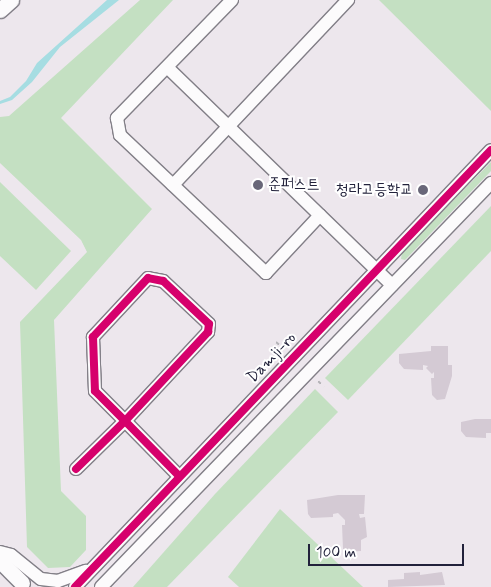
<!DOCTYPE html>
<meta charset="utf-8">
<style>
body{margin:0}
#map{position:relative;width:491px;height:587px;overflow:hidden;background:#ede7ed;font-family:Mynerve,"Poor Story",sans-serif}
div>[style]{position:absolute}
.green>*{inset:0;background:#c4e0c2}
.water>*{inset:0;background:#a6dde2}
.building>*{inset:0;background:#d4cad4}
.path>*{height:2px;margin-top:-1px;transform-origin:0;background:repeating-linear-gradient(90deg,#b4b3b7 0 4px,transparent 0 8px)}
.roads{filter:drop-shadow(1px 0 #827f87) drop-shadow(-1px 0 #827f87) drop-shadow(0 1px #827f87) drop-shadow(0 -1px #827f87)}
.minor>*{height:12px;margin:-6px;padding:0 6px;transform-origin:6px;border-radius:6px;background:#fcfbfc}
.major>*{height:15px;margin:-7.5px;padding:0 7.5px;transform-origin:7.5px;border-radius:7.5px;background:#fcfbfc}
.cycleway>*{height:8px;margin:-4px;padding:0 4px;transform-origin:4px;border-radius:4px;background:#d6006c}
.dots>*{width:14px;height:14px;translate:-50% -50%;box-sizing:border-box;border:2px solid #fff;border-radius:50%}
span{translate:-50% -50%;white-space:nowrap;text-align:center;line-height:1.15;-webkit-text-stroke:4px #fff;paint-order:stroke}
.poi-label{font-size:16px;color:#22223b}
.left{translate:0 -50%;text-align:left}
.right{translate:-100% -50%;text-align:right}
.street-label{font-size:16px;color:#22223b}
.scale{position:absolute;left:308px;top:544px;width:156px;height:22px;box-sizing:border-box;border:2px solid #22223b;border-top:0;padding-left:6px;font-size:15px;line-height:18px;white-space:nowrap;color:#22223b;-webkit-text-stroke:4px #fff;paint-order:stroke}
</style>
<div id="map">
<div class="green">
<i style="clip-path:polygon(140px 0,173px 0,61px 118px,152px 209px,54px 320px,61px 491px,86px 516px,86px 550px,70px 567px,48px 568px,27px 547px,20px 322px,87px 252px,81px 240px,0 163px,0 117px,9px 116px)"></i>
<i style="clip-path:polygon(379px 0,491px 0,491px 111px)"></i>
<i style="clip-path:polygon(491px 162px,491px 171px,405px 260px,401px 259px,402px 253px)"></i>
<i style="clip-path:polygon(0 182px,71px 251px,36px 290px,0 256px)"></i>
<i style="clip-path:polygon(491px 206px,491px 251px,348px 400px,325px 378px)"></i>
<i style="clip-path:polygon(315px 389px,338px 412px,167px 587px,133px 587px,215px 494px)"></i>
<i style="clip-path:polygon(280px 509px,363px 587px,239px 587px,228px 577px)"></i>
</div>
<div class="water">
<i style="clip-path:polygon(107px 0,119px 0,60px 47px,32px 82px,12px 100px,0 104px,0 101px,10px 97px,26px 81px,37px 63px)"></i>
</div>
<div class="building">
<i style="clip-path:polygon(431px 346px,448px 346px,448px 365px,452px 365px,452px 376px,445px 399px,437px 400px,432px 395px,431px 378px,434px 378px,434px 372px,432px 374px,426px 368px,428px 366px,423px 365px,423px 370px,404px 369px,399px 363px,399px 354px,431px 351px)"></i>
<i style="clip-path:polygon(475px 419px,491px 419px,491px 433px,486px 433px,486px 438px,466px 437px,461px 431px,461px 422px)"></i>
<i style="clip-path:polygon(338px 495px,365px 495px,364px 514px,359px 514px,360px 518px,365px 517px,367px 537px,361px 540px,361px 551px,347px 552px,347px 549px,343px 549px,342px 525px,345px 525px,345px 520px,338px 513px,333px 514px,333px 517px,311px 518px,308px 514px,307px 500px)"></i>
<i style="clip-path:polygon(420px 572px,420px 575px,442px 572px,445px 585px,388px 587px,388px 580px,404px 579px,404px 573px)"></i>
</div>
<div class="path">
<i style="left:276px;top:342px;width:9px;rotate:41deg"></i>
<i style="left:318px;top:381px;width:8px;rotate:45deg"></i>
</div>
<div class="roads">
<div class="minor">
<i style="left:232px;top:0;width:165px;rotate:134.3deg"></i>
<i style="left:117px;top:118px;width:17px;rotate:80deg"></i>
<i style="left:120px;top:135px;width:201px;rotate:43.4deg"></i>
<i style="left:266px;top:273px;width:79px;rotate:-47deg"></i>
<i style="left:168px;top:68px;width:312px;rotate:44.1deg"></i>
<i style="left:173px;top:185px;width:255px;rotate:-46.6deg"></i>
<i style="left:76px;top:469px;width:69px;rotate:-44.4deg"></i>
<i style="left:125px;top:421px;width:122px;rotate:-47deg"></i>
<i style="left:208px;top:332px;width:8px;rotate:-83deg"></i>
<i style="left:209px;top:324px;width:63px;rotate:-136.9deg"></i>
<i style="left:163px;top:281px;width:15px;rotate:-169deg"></i>
<i style="left:148px;top:278px;width:81px;rotate:133deg"></i>
<i style="left:93px;top:337px;width:54px;rotate:87.9deg"></i>
<i style="left:95px;top:391px;width:42px;rotate:45deg"></i>
<i style="left:125px;top:421px;width:77px;rotate:45.5deg"></i>
<i style="left:0;top:552px;width:11px;rotate:15deg"></i>
<i style="left:11px;top:555px;width:38px;rotate:39deg"></i>
<i style="left:41px;top:579px;width:17px;rotate:7deg"></i>
<i style="left:58px;top:581px;width:30px;rotate:-20deg"></i>
<i style="left:75px;top:587px;width:603px;rotate:-46.41deg"></i>
<i style="left:101px;top:587px;width:562px;rotate:-46.01deg"></i>
</div>
<div class="major">
<i style="left:0;top:10px;width:15px;rotate:-42deg"></i>
<i style="left:0;top:561px;width:31px;rotate:45deg"></i>
</div>
</div>
<div class="cycleway">
<i style="left:76px;top:469px;width:69px;rotate:-44.4deg"></i>
<i style="left:125px;top:421px;width:122px;rotate:-47deg"></i>
<i style="left:208px;top:332px;width:8px;rotate:-83deg"></i>
<i style="left:209px;top:324px;width:63px;rotate:-136.9deg"></i>
<i style="left:163px;top:281px;width:15px;rotate:-169deg"></i>
<i style="left:148px;top:278px;width:81px;rotate:133deg"></i>
<i style="left:93px;top:337px;width:54px;rotate:87.9deg"></i>
<i style="left:95px;top:391px;width:42px;rotate:45deg"></i>
<i style="left:125px;top:421px;width:77px;rotate:45.5deg"></i>
<i style="left:75px;top:587px;width:603px;rotate:-46.41deg"></i>
</div>
<div class="dots">
<i style="left:258px;top:185px;background:#696779"></i>
<i style="left:423px;top:190px;background:#696779"></i>
</div>
<div class="poi-label">
<span class="left" style="left:268px;top:185px">준퍼스트</span>
<span class="right" style="left:413px;top:190px">청라고등학교</span>
</div>
<div class="street-label">
<span style="left:272px;top:358px;rotate:-46deg">Damji-ro</span>
</div>
<div class="scale">100 m</div>
</div>
